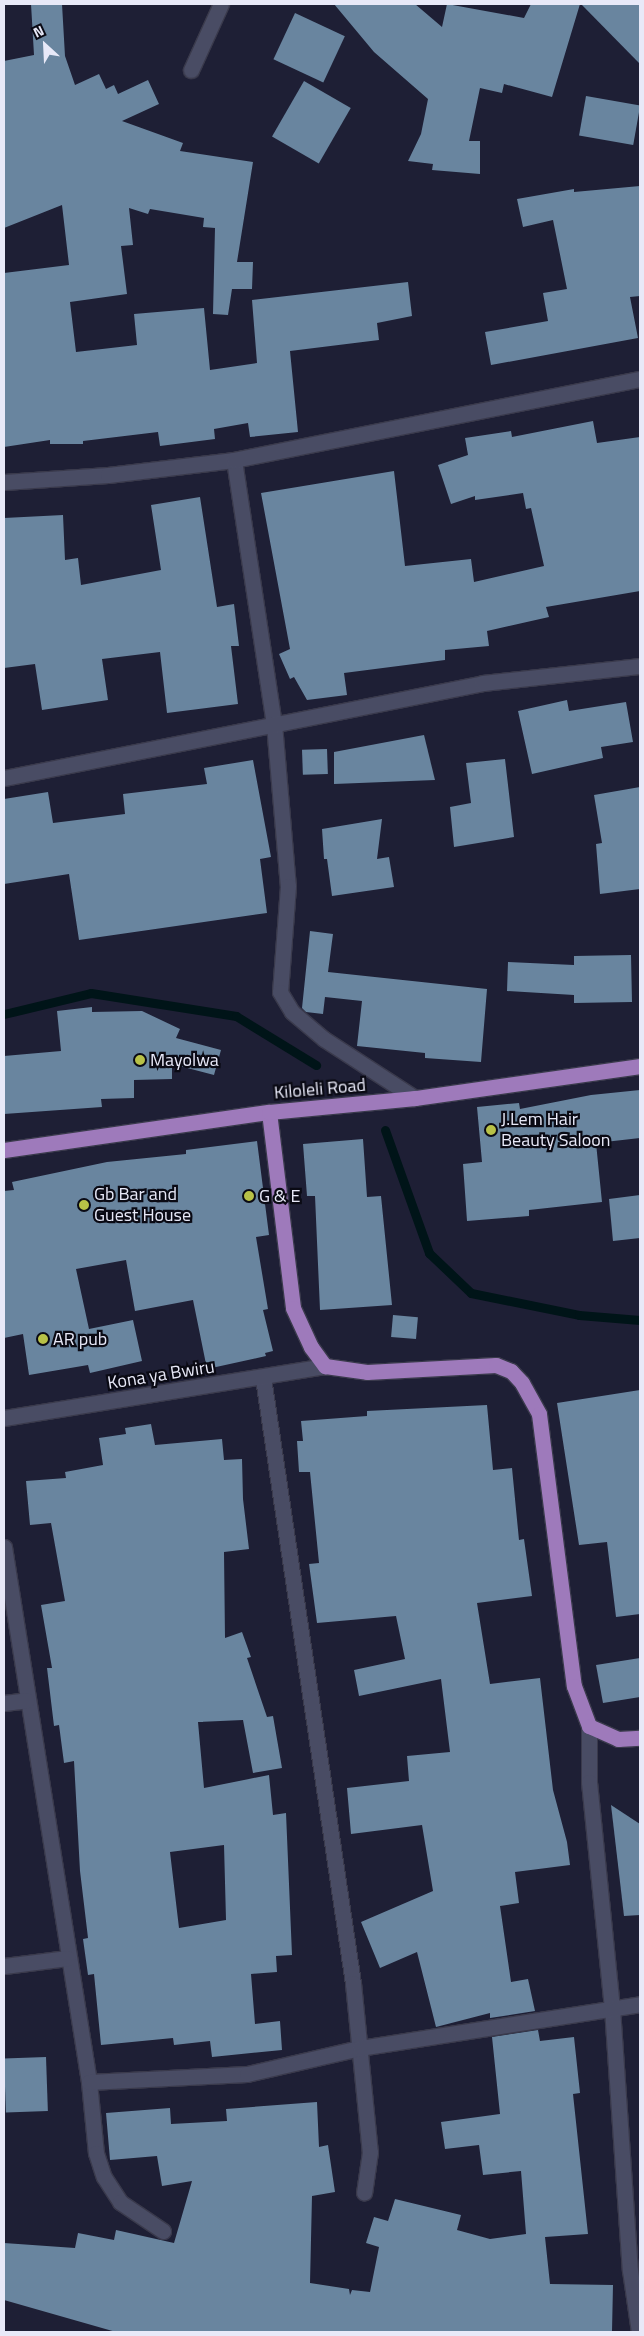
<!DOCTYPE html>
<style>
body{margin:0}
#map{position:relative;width:644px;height:2336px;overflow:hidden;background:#1e1f35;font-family:"Titillium Web",sans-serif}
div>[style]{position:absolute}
.stream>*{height:9px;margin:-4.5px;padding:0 4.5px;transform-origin:4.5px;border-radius:4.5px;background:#001418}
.building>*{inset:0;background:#69859f;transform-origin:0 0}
.roads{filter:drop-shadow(1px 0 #3a3a4c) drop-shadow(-1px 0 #3a3a4c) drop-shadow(0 1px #3a3a4c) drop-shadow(0 -1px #3a3a4c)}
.minor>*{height:15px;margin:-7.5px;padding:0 7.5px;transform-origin:7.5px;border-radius:7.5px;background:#494c64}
.major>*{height:15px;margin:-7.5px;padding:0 7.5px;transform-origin:7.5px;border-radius:7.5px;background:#9e7abb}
.dots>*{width:14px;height:14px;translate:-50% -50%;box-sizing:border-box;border:2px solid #0a0a14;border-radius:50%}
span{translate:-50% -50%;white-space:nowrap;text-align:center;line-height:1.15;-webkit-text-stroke:4.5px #0a0a14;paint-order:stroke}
.poi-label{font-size:18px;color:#e8e9f8}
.left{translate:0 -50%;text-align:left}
.street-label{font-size:18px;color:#e8e9f8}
.frame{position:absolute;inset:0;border:5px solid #e8e9f8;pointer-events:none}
.north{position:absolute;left:20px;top:20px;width:50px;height:50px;-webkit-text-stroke:4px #0a0a14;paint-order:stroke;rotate:335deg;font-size:14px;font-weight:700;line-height:20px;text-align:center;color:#e8e9f8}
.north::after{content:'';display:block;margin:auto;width:18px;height:22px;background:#e8e9f8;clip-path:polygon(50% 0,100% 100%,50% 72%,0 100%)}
</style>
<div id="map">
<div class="stream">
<i style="left:4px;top:1014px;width:89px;rotate:-13.6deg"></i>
<i style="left:91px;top:993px;width:147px;rotate:9deg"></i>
<i style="left:236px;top:1016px;width:94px;rotate:31.5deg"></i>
<i style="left:385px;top:1130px;width:131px;rotate:70.3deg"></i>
<i style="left:429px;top:1253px;width:58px;rotate:43.6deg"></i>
<i style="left:471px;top:1293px;width:110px;rotate:11.5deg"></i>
<i style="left:579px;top:1315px;width:61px;rotate:4.7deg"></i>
</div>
<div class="building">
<i style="clip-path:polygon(31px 4px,62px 4px,65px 56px,75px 85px,99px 74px,106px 89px,114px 85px,118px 94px,148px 80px,159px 104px,122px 121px,183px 143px,180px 151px,253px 162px,237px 262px,253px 262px,252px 289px,232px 289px,228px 315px,213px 314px,215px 228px,203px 227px,204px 218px,150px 209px,148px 214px,129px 208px,133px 245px,121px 246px,127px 294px,70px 302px,76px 352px,137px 345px,134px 314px,204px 308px,210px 370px,257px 363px,252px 300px,408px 282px,412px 316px,377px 323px,379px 340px,290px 351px,298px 432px,250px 437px,248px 423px,214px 429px,215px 439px,160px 446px,158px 432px,83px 441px,83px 444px,50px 444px,50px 440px,4px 447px,4px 273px,69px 265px,62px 205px,4px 228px,4px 61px,34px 55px)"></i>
<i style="clip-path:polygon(334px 4px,415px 4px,442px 27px,447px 4px,524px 18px,531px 4px,580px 4px,552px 97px,504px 84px,502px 93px,480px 88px,469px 141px,480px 141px,480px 174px,432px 170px,433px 164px,408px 161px,421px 134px,428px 99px,374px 52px)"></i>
<i style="clip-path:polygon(581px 4px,640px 4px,640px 64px)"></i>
<i style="left:295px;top:13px;width:55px;height:51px;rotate:25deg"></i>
<i style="left:304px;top:81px;width:54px;height:64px;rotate:30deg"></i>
<i style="left:586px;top:96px;width:55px;height:40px;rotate:10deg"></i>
<i style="clip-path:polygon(640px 186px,640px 296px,630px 297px,638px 338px,491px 365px,485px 332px,548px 321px,543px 293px,567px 289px,553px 220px,523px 227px,517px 199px,574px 189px,574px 192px)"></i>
<i style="clip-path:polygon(593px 421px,597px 443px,640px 437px,640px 591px,546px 607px,549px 617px,487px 631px,489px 646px,445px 650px,445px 660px,344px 673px,347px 695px,307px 700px,294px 677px,290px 679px,279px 654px,290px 649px,261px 493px,394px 471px,405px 566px,471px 559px,474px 582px,544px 566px,531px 508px,526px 509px,523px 493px,475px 500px,475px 496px,451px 504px,438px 465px,468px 455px,465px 438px,511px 431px,512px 437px)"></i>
<i style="clip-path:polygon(200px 497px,217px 607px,234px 604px,239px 646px,231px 646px,238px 704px,167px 713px,160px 652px,102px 659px,108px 700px,42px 710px,35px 664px,4px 668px,4px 518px,63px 515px,65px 560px,78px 558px,81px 585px,161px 570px,151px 505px)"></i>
<i style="clip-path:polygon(567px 700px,569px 711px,626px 702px,633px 742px,601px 747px,603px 758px,532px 774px,518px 711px)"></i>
<i style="clip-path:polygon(424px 735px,435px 780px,334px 784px,334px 752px)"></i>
<i style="left:327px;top:749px;width:25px;height:25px;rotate:88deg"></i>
<i style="clip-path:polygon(505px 759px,514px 837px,454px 847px,450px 807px,471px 803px,466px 763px)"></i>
<i style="clip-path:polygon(253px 760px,271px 857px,260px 859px,267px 913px,79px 940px,69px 874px,4px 884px,4px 799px,48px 792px,53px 823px,125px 814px,123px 794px,207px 784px,204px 768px)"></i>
<i style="clip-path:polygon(640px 787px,640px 889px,600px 894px,596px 844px,602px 843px,594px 795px)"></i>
<i style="clip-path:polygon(382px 819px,377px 859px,389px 857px,394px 887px,332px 896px,327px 859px,324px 859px,322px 829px)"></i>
<i style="clip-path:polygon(310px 931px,333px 934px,328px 972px,487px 989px,481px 1062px,425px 1058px,425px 1053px,357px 1046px,362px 1001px,325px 997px,323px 1014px,306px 1012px,302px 1008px)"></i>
<i style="clip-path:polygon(631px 955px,632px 1002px,574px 1003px,574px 995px,507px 991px,508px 962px,574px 965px,574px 956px)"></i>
<i style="clip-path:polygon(92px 1007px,92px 1012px,142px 1011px,180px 1029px,176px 1038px,221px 1050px,214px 1075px,172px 1064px,172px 1079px,134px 1080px,134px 1098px,101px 1099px,102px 1107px,4px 1114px,4px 1056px,61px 1051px,57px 1011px)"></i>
<i style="clip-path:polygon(640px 1090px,640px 1138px,596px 1143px,602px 1202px,529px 1210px,529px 1216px,467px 1221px,463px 1164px,482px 1162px,477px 1107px,519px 1103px,520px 1109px,591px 1095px)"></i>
<i style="clip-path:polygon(363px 1139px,367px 1197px,381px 1196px,392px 1305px,320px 1310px,315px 1196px,307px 1196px,303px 1144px)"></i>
<i style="clip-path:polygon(257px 1141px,269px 1235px,256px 1237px,268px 1309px,263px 1310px,273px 1351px,265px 1353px,266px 1356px,207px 1369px,193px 1300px,135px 1311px,126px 1260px,76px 1269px,89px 1329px,133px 1320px,142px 1361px,90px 1373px,88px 1365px,29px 1375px,23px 1334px,4px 1338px,4px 1191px,14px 1190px,12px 1182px,107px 1162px,186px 1154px,186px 1150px)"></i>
<i style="clip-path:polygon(640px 1195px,640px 1238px,613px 1241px,609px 1199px)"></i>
<i style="left:393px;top:1315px;width:25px;height:22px;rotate:5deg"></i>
<i style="clip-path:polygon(640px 1390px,640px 1614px,616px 1617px,607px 1542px,579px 1545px,557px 1403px)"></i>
<i style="clip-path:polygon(487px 1405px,493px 1470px,512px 1468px,519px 1540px,524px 1539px,532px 1596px,477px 1603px,490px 1684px,540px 1678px,553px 1790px,567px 1842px,570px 1865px,515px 1872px,519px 1903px,500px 1906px,511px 1982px,528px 1979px,535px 2011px,490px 2018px,490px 2013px,436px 2027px,417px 1952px,380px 1968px,361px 1922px,433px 1891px,422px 1825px,351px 1834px,347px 1788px,409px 1781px,407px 1756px,450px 1752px,441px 1679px,359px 1696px,354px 1670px,405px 1659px,396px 1616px,317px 1623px,309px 1564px,319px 1563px,310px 1472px,299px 1472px,297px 1441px,303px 1441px,301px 1421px,367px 1416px,367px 1411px)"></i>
<i style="clip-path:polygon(evenodd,151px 1424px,155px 1445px,222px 1439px,224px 1460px,242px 1459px,243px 1499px,249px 1549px,224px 1552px,225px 1638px,242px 1632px,251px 1657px,247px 1658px,267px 1717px,273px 1716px,282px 1768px,253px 1773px,243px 1720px,198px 1722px,204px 1788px,269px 1775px,273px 1815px,286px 1813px,292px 1955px,276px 1956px,277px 1972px,251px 1974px,255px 2024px,280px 2021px,282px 2050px,212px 2057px,210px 2041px,174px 2045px,173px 2038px,101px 2045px,94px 1974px,88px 1975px,83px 1939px,88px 1938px,80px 1871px,74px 1761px,64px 1763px,59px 1725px,54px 1726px,47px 1668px,52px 1668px,41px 1605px,65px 1601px,51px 1523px,30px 1525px,26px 1481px,66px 1478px,65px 1472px,103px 1465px,99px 1438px,126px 1434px,125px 1428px,151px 1424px,224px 1845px,226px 1920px,179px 1928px,170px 1852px,224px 1845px)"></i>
<i style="clip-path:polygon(640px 1658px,640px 1697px,603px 1703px,596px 1665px)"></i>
<i style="clip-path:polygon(611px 1805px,640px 1824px,640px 1915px,624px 1916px)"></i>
<i style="clip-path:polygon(538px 2030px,540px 2041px,574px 2037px,580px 2093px,573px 2094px,588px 2234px,545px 2237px,550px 2284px,613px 2285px,612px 2332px,116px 2332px,4px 2300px,4px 2243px,75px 2248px,78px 2233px,114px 2240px,116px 2230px,174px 2243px,192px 2181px,162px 2186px,157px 2156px,110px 2160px,106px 2113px,170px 2108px,171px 2124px,227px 2121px,226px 2109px,317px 2102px,319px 2147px,328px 2145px,335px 2192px,312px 2196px,310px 2283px,349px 2289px,350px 2295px,352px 2290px,370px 2292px,379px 2247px,366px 2243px,374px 2217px,388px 2221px,395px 2199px,461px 2215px,457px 2230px,490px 2239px,526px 2234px,521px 2171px,483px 2175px,479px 2145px,445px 2149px,441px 2122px,500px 2114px,492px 2037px)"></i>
<i style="left:46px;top:2057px;width:54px;height:42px;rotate:88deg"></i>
</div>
<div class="roads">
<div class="minor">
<i style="left:191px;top:70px;width:72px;rotate:-65.6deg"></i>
<i style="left:234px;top:460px;width:267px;rotate:81.4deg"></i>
<i style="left:274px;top:724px;width:163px;rotate:85.1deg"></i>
<i style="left:288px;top:886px;width:106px;rotate:94.3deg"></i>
<i style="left:280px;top:992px;width:23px;rotate:59deg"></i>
<i style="left:292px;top:1012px;width:42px;rotate:40.2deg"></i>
<i style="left:324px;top:1039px;width:108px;rotate:33deg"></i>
<i style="left:4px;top:482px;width:104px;rotate:-3.9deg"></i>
<i style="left:108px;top:475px;width:127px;rotate:-6.8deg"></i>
<i style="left:234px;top:460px;width:414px;rotate:-11.3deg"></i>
<i style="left:4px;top:778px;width:488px;rotate:-11.2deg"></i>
<i style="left:483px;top:683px;width:158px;rotate:-6.2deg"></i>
<i style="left:263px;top:1378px;width:612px;rotate:81.54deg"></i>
<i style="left:353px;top:1983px;width:170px;rotate:84.3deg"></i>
<i style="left:370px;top:2152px;width:41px;rotate:98.3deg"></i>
<i style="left:4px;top:1418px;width:325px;rotate:-9.2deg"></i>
<i style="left:4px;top:1547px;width:542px;rotate:80.97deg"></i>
<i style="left:89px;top:2082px;width:71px;rotate:84.4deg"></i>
<i style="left:96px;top:2153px;width:25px;rotate:72deg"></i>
<i style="left:104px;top:2177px;width:30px;rotate:57deg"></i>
<i style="left:120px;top:2202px;width:52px;rotate:34deg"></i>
<i style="left:4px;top:1703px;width:23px;rotate:-7deg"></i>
<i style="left:589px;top:1726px;width:56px;rotate:90deg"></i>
<i style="left:589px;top:1782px;width:227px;rotate:84.2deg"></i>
<i style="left:612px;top:2008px;width:263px;rotate:86.1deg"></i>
<i style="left:630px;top:2270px;width:63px;rotate:81.7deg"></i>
<i style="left:4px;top:1966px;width:64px;rotate:-7.2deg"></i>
<i style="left:89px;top:2082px;width:158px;rotate:-2.9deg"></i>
<i style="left:247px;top:2074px;width:116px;rotate:-13deg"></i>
<i style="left:360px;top:2048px;width:283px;rotate:-8.9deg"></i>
</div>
<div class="major">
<i style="left:269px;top:1112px;width:197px;rotate:83deg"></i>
<i style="left:293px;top:1308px;width:43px;rotate:65.2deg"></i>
<i style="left:311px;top:1347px;width:24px;rotate:54deg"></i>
<i style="left:325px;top:1366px;width:42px;rotate:8.1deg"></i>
<i style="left:367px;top:1372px;width:129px;rotate:-3.1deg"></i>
<i style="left:496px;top:1365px;width:16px;rotate:22deg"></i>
<i style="left:511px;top:1371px;width:16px;rotate:47deg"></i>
<i style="left:522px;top:1383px;width:35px;rotate:61deg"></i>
<i style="left:539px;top:1414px;width:274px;rotate:82.7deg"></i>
<i style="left:574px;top:1686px;width:43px;rotate:69.4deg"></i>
<i style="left:589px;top:1726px;width:32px;rotate:24deg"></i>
<i style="left:618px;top:1739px;width:22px;rotate:-3deg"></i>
<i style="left:4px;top:1150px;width:268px;rotate:-8.2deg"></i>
<i style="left:269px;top:1112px;width:147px;rotate:-5.5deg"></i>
<i style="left:415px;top:1098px;width:227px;rotate:-8.1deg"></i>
</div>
</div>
<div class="dots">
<i style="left:140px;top:1060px;background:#b8c147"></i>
<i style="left:491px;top:1130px;background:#b8c147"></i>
<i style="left:249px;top:1196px;background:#b8c147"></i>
<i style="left:84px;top:1205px;background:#b8c147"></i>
<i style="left:43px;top:1339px;background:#b8c147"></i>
</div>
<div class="poi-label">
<span class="left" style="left:150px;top:1060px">Mayolwa</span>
<span class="left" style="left:501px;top:1130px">J.Lem Hair<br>Beauty Saloon</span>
<span class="left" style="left:94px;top:1205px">Gb Bar and<br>Guest House</span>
<span class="left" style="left:259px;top:1196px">G &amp; E</span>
<span class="left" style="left:53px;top:1339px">AR pub</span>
</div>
<div class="street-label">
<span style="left:320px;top:1089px;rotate:-5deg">Kiloleli Road</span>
<span style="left:161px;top:1375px;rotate:-9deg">Kona ya Bwiru</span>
</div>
<div class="frame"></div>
<div class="north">N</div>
</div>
